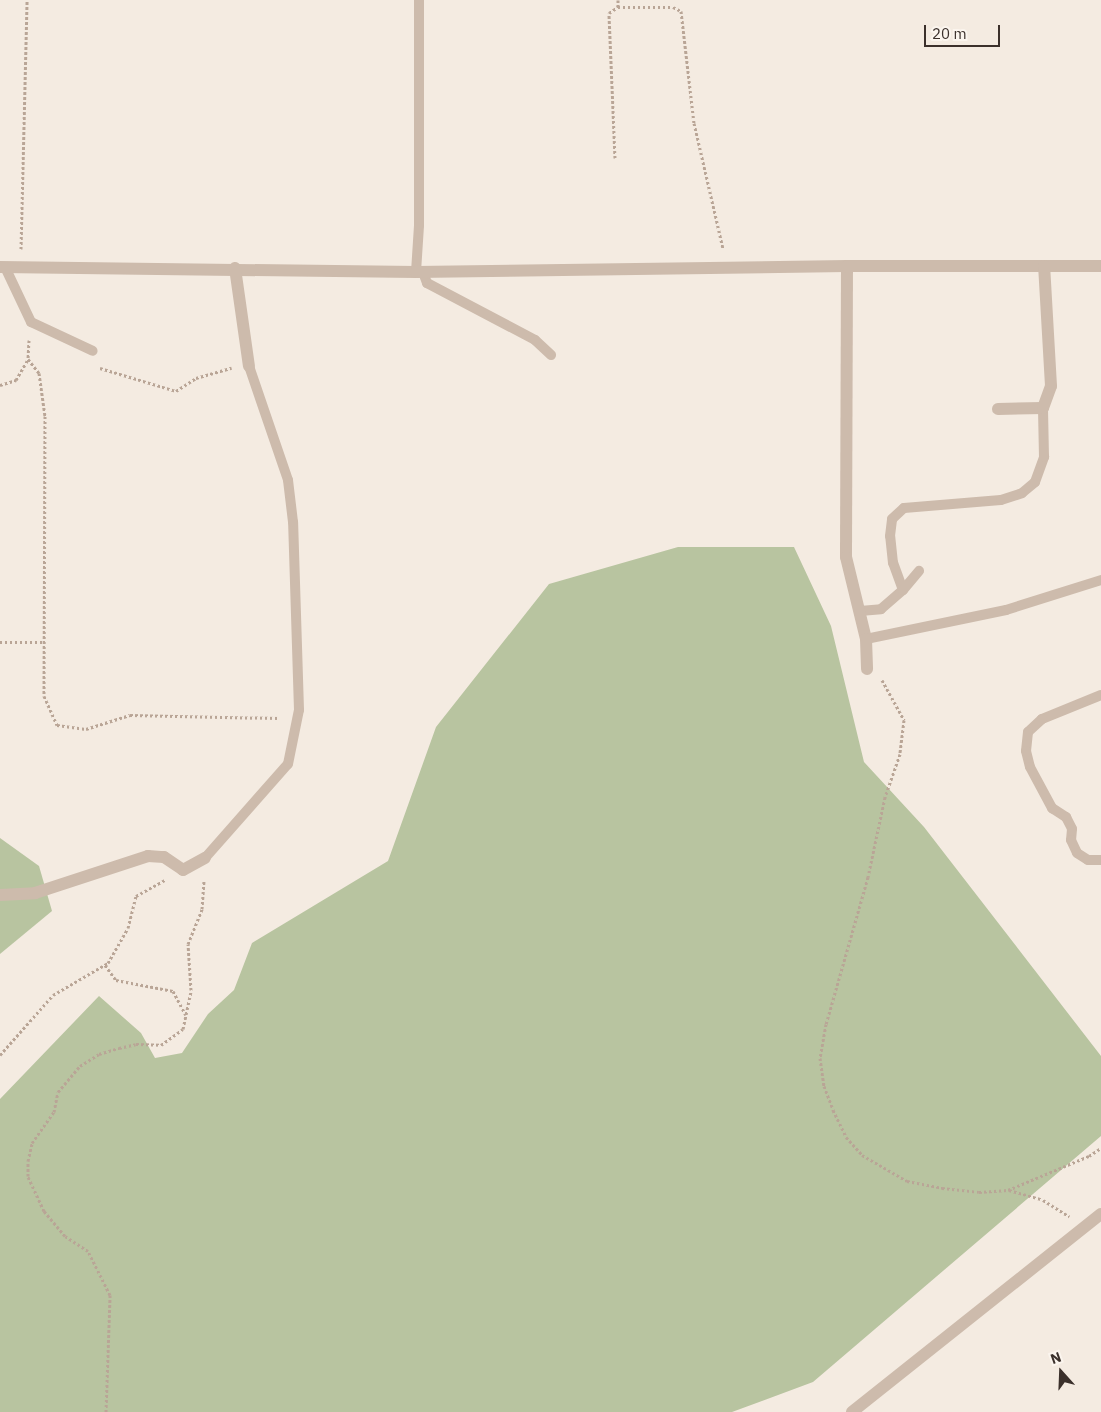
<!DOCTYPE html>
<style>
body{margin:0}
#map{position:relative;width:1101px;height:1412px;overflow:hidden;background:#f4ebe1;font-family:"IBM Plex Sans",sans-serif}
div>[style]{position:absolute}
.green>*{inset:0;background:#b8c4a0}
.path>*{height:3px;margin-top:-1.5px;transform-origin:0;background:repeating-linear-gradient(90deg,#b9a596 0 2.5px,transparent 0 5px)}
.service>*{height:10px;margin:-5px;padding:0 5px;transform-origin:5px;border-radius:5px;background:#cdbbac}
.minor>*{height:12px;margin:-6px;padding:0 6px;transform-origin:6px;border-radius:6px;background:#cdbbac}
span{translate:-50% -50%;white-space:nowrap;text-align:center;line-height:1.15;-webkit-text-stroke:4.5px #fbf5ee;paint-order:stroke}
.north{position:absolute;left:1036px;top:1347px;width:50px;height:50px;-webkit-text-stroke:4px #fbf5ee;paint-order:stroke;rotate:340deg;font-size:14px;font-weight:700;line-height:20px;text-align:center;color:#3b302b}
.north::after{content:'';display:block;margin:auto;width:18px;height:22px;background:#3b302b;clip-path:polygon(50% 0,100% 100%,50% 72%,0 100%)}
.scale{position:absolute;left:924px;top:25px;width:76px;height:22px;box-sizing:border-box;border:2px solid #3b302b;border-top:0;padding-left:6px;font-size:15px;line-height:18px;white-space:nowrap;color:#3b302b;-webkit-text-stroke:4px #fbf5ee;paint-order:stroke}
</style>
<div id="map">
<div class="green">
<i style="clip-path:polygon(678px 547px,794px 547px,831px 626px,864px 762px,924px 827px,1101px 1056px,1101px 1136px,813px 1382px,732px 1412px,0 1412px,0 1099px,99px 996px,141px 1033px,155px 1058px,182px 1053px,208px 1014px,234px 990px,252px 943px,388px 861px,436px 727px,549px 584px)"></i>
<i style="clip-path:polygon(0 838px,39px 866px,52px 911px,0 954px)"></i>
</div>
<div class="path">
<i style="left:618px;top:0;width:7px;rotate:90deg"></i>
<i style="left:618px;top:7px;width:55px"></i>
<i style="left:673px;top:7px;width:9px;rotate:27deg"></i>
<i style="left:681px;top:11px;width:113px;rotate:83.4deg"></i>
<i style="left:694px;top:123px;width:129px;rotate:77deg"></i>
<i style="left:615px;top:158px;width:145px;rotate:-92.4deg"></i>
<i style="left:609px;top:13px;width:11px;rotate:-34deg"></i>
<i style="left:21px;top:249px;width:249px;rotate:-88.6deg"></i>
<i style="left:29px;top:340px;width:19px;rotate:93deg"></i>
<i style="left:28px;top:359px;width:18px;rotate:52deg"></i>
<i style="left:39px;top:373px;width:43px;rotate:82.1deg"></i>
<i style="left:45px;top:416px;width:280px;rotate:90.2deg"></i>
<i style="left:44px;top:696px;width:32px;rotate:66deg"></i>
<i style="left:57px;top:725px;width:29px;rotate:8deg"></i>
<i style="left:86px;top:729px;width:46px;rotate:-17.7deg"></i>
<i style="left:130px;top:715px;width:149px;rotate:1.2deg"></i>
<i style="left:100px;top:368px;width:79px;rotate:16.8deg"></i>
<i style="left:176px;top:391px;width:24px;rotate:-33deg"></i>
<i style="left:196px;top:378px;width:37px;rotate:-16deg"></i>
<i style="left:0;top:385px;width:17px;rotate:-17deg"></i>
<i style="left:16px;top:380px;width:24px;rotate:-60deg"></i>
<i style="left:0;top:642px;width:44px"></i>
<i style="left:882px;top:680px;width:46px;rotate:61.2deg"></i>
<i style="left:904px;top:720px;width:34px;rotate:97deg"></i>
<i style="left:900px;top:754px;width:46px;rotate:109.2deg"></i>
<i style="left:885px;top:797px;width:82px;rotate:102deg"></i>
<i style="left:868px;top:877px;width:153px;rotate:105.9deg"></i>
<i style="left:826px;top:1024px;width:35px;rotate:100deg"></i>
<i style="left:820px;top:1058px;width:28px;rotate:82deg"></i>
<i style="left:824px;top:1086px;width:26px;rotate:69deg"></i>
<i style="left:833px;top:1110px;width:30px;rotate:64deg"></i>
<i style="left:846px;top:1137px;width:24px;rotate:48deg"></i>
<i style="left:862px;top:1155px;width:52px;rotate:30deg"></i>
<i style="left:907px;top:1181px;width:36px;rotate:11deg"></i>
<i style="left:942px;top:1188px;width:37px;rotate:6deg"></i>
<i style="left:979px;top:1192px;width:29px;rotate:-4deg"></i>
<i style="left:1008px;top:1190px;width:88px;rotate:-22.8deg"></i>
<i style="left:1089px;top:1156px;width:14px;rotate:-34deg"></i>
<i style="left:105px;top:965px;width:19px;rotate:54deg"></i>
<i style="left:116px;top:980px;width:58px;rotate:10.9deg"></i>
<i style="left:173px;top:991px;width:27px;rotate:62deg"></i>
<i style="left:0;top:1055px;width:80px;rotate:-48.5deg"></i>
<i style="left:53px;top:995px;width:64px;rotate:-30.2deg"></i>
<i style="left:108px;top:963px;width:40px;rotate:-60.3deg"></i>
<i style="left:128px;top:928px;width:33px;rotate:-76deg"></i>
<i style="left:136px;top:896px;width:33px;rotate:-29deg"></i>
<i style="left:1009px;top:1190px;width:35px;rotate:16deg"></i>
<i style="left:1043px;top:1200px;width:31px;rotate:32deg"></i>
<i style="left:106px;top:1412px;width:117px;rotate:-88deg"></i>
<i style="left:110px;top:1295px;width:49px;rotate:-116.6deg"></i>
<i style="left:88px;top:1251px;width:27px;rotate:-147deg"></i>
<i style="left:65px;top:1236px;width:33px;rotate:-130deg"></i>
<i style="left:44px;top:1211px;width:38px;rotate:-115deg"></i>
<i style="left:28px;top:1176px;width:15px;rotate:-90deg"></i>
<i style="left:28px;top:1161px;width:18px;rotate:-77deg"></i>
<i style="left:32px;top:1143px;width:38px;rotate:-55deg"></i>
<i style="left:54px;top:1112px;width:20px;rotate:-79deg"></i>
<i style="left:58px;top:1092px;width:34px;rotate:-50deg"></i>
<i style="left:80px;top:1066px;width:22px;rotate:-32deg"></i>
<i style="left:99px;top:1054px;width:21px;rotate:-17deg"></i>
<i style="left:119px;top:1048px;width:17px;rotate:-13deg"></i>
<i style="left:136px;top:1044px;width:25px;rotate:2deg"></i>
<i style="left:161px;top:1045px;width:27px;rotate:-36deg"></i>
<i style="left:183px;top:1029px;width:40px;rotate:-78deg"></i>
<i style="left:191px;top:990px;width:46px;rotate:-93.7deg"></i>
<i style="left:188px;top:944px;width:38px;rotate:-68deg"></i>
<i style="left:202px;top:909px;width:29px;rotate:-86deg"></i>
</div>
<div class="service">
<i style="left:5px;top:267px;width:61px;rotate:64.7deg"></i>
<i style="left:31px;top:322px;width:68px;rotate:25.1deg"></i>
<i style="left:416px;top:272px;width:47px;rotate:-86.3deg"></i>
<i style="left:419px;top:225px;width:225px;rotate:-90deg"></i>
<i style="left:423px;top:272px;width:12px;rotate:70deg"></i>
<i style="left:427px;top:283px;width:122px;rotate:27.8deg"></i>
<i style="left:535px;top:340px;width:22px;rotate:43deg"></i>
<i style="left:903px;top:590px;width:29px;rotate:-110deg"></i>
<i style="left:893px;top:563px;width:27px;rotate:-96deg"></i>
<i style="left:890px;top:536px;width:17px;rotate:-83deg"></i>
<i style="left:892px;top:519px;width:16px;rotate:-43deg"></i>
<i style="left:904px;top:508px;width:97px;rotate:-4.7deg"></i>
<i style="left:1001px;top:500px;width:22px;rotate:-18deg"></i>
<i style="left:1022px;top:493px;width:17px;rotate:-40deg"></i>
<i style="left:1035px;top:482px;width:27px;rotate:-70deg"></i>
<i style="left:1044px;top:457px;width:49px;rotate:-91.2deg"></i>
<i style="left:860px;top:611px;width:21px;rotate:-5deg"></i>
<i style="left:881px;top:609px;width:29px;rotate:-41deg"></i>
<i style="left:903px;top:590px;width:25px;rotate:-50deg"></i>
<i style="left:866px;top:639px;width:143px;rotate:-11.7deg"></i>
<i style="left:1006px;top:610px;width:100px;rotate:-17.5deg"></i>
<i style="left:1101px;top:695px;width:64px;rotate:157.9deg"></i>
<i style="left:1042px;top:719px;width:19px;rotate:137deg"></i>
<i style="left:1028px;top:732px;width:19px;rotate:96deg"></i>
<i style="left:1026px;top:751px;width:16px;rotate:76deg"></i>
<i style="left:1030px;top:767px;width:47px;rotate:61.8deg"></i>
<i style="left:1052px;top:808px;width:17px;rotate:33deg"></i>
<i style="left:1066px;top:817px;width:13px;rotate:63deg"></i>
<i style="left:1072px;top:829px;width:11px;rotate:95deg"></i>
<i style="left:1071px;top:840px;width:14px;rotate:65deg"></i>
<i style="left:1077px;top:853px;width:13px;rotate:32deg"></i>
<i style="left:1088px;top:860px;width:13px"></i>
<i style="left:205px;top:858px;width:125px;rotate:-48.6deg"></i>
<i style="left:288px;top:764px;width:55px;rotate:-78.5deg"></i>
<i style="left:299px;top:710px;width:188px;rotate:-91.8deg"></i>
<i style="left:293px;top:522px;width:42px;rotate:-96.8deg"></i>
<i style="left:288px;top:480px;width:120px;rotate:-108.9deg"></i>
</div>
<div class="minor">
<i style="left:847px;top:266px;width:291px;rotate:90.2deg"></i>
<i style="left:846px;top:557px;width:84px;rotate:76.3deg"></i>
<i style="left:866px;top:639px;width:30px;rotate:88deg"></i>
<i style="left:0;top:267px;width:416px;rotate:0.7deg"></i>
<i style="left:416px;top:272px;width:431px;rotate:-0.8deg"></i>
<i style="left:847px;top:266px;width:254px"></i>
<i style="left:235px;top:268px;width:99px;rotate:81.9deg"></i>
<i style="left:998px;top:409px;width:45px;rotate:-1.3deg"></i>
<i style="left:1043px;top:408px;width:23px;rotate:-70deg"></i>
<i style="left:1051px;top:386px;width:120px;rotate:-93.3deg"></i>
<i style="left:0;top:895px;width:35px;rotate:-3deg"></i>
<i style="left:35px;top:893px;width:119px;rotate:-18.1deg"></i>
<i style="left:148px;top:856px;width:16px;rotate:4deg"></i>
<i style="left:164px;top:857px;width:23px;rotate:34deg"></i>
<i style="left:183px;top:870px;width:25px;rotate:-29deg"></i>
<i style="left:852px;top:1412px;width:318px;rotate:-38.5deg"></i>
</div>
<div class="north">N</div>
<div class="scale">20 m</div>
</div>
